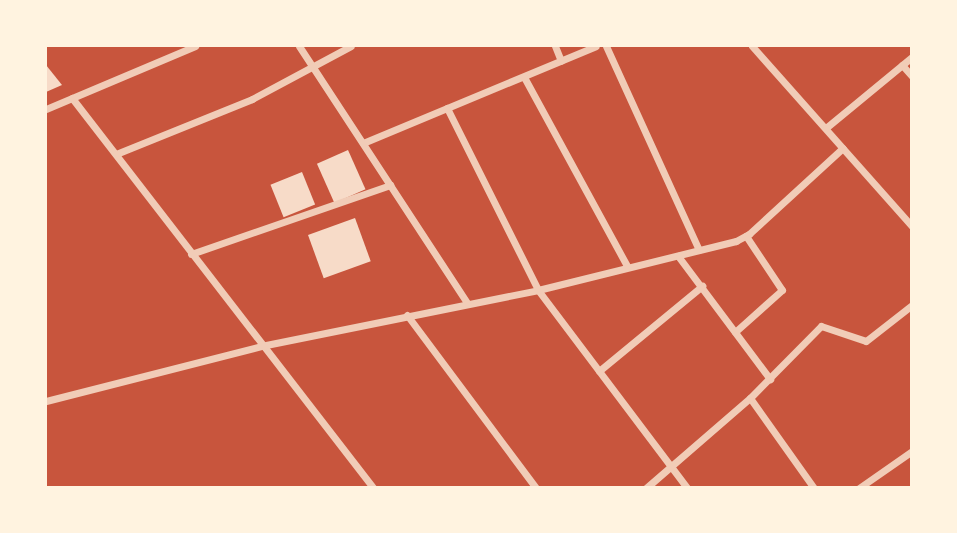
<!DOCTYPE html>
<style>
body{margin:0}
#map{position:relative;width:957px;height:533px;overflow:hidden;background:#c8553d;font-family:"Archivo Narrow",sans-serif}
div>[style]{position:absolute}
.building>*{inset:0;background:#f7dbc8;transform-origin:0 0}
.minor>*{height:7px;margin:-3.5px;padding:0 3.5px;transform-origin:3.5px;border-radius:3.5px;background:#f1ccb7}
span{translate:-50% -50%;white-space:nowrap;text-align:center;line-height:1.15;-webkit-text-stroke:7px #fff3e0;paint-order:stroke}
.frame{position:absolute;inset:0;border:47px solid #fff3e0;pointer-events:none}
</style>
<div id="map">
<div class="building">
<i style="clip-path:polygon(46px 65px,62px 85px,46px 92px)"></i>
<i style="left:348px;top:150px;width:43px;height:34px;rotate:66deg"></i>
<i style="left:302px;top:172px;width:35px;height:34px;rotate:68deg"></i>
<i style="left:355px;top:218px;width:46px;height:50px;rotate:70deg"></i>
</div>
<div class="minor">
<i style="left:299px;top:46px;width:307px;rotate:56.8deg"></i>
<i style="left:555px;top:46px;width:16px;rotate:68deg"></i>
<i style="left:606px;top:46px;width:224px;rotate:65.5deg"></i>
<i style="left:752px;top:46px;width:241px;rotate:48.4deg"></i>
<i style="left:902px;top:65px;width:15px;rotate:48deg"></i>
<i style="left:524px;top:77px;width:215px;rotate:61.4deg"></i>
<i style="left:72px;top:98px;width:493px;rotate:52.3deg"></i>
<i style="left:447px;top:108px;width:203px;rotate:63.4deg"></i>
<i style="left:538px;top:290px;width:248px;rotate:53deg"></i>
<i style="left:46px;top:109px;width:162px;rotate:-22.9deg"></i>
<i style="left:827px;top:127px;width:110px;rotate:-39.5deg"></i>
<i style="left:363px;top:143px;width:252px;rotate:-22.6deg"></i>
<i style="left:116px;top:154px;width:147px;rotate:-22deg"></i>
<i style="left:252px;top:99px;width:112px;rotate:-28.2deg"></i>
<i style="left:191px;top:254px;width:211px;rotate:-19.1deg"></i>
<i style="left:678px;top:256px;width:154px;rotate:53.2deg"></i>
<i style="left:407px;top:315px;width:216px;rotate:53.3deg"></i>
<i style="left:735px;top:332px;width:63px;rotate:-41.8deg"></i>
<i style="left:782px;top:290px;width:65px;rotate:-123.7deg"></i>
<i style="left:599px;top:371px;width:134px;rotate:-39.5deg"></i>
<i style="left:750px;top:398px;width:110px;rotate:54.6deg"></i>
<i style="left:46px;top:401px;width:222px;rotate:-14.3deg"></i>
<i style="left:261px;top:346px;width:283px;rotate:-11.4deg"></i>
<i style="left:538px;top:290px;width:204px;rotate:-13.9deg"></i>
<i style="left:736px;top:241px;width:15px;rotate:-28deg"></i>
<i style="left:749px;top:234px;width:127px;rotate:-42.5deg"></i>
<i style="left:646px;top:488px;width:138px;rotate:-40.9deg"></i>
<i style="left:750px;top:398px;width:101px;rotate:-45.4deg"></i>
<i style="left:821px;top:326px;width:47px;rotate:18.4deg"></i>
<i style="left:866px;top:341px;width:58px;rotate:-38deg"></i>
<i style="left:859px;top:488px;width:65px;rotate:-34.9deg"></i>
</div>
<div class="frame"></div>
</div>
